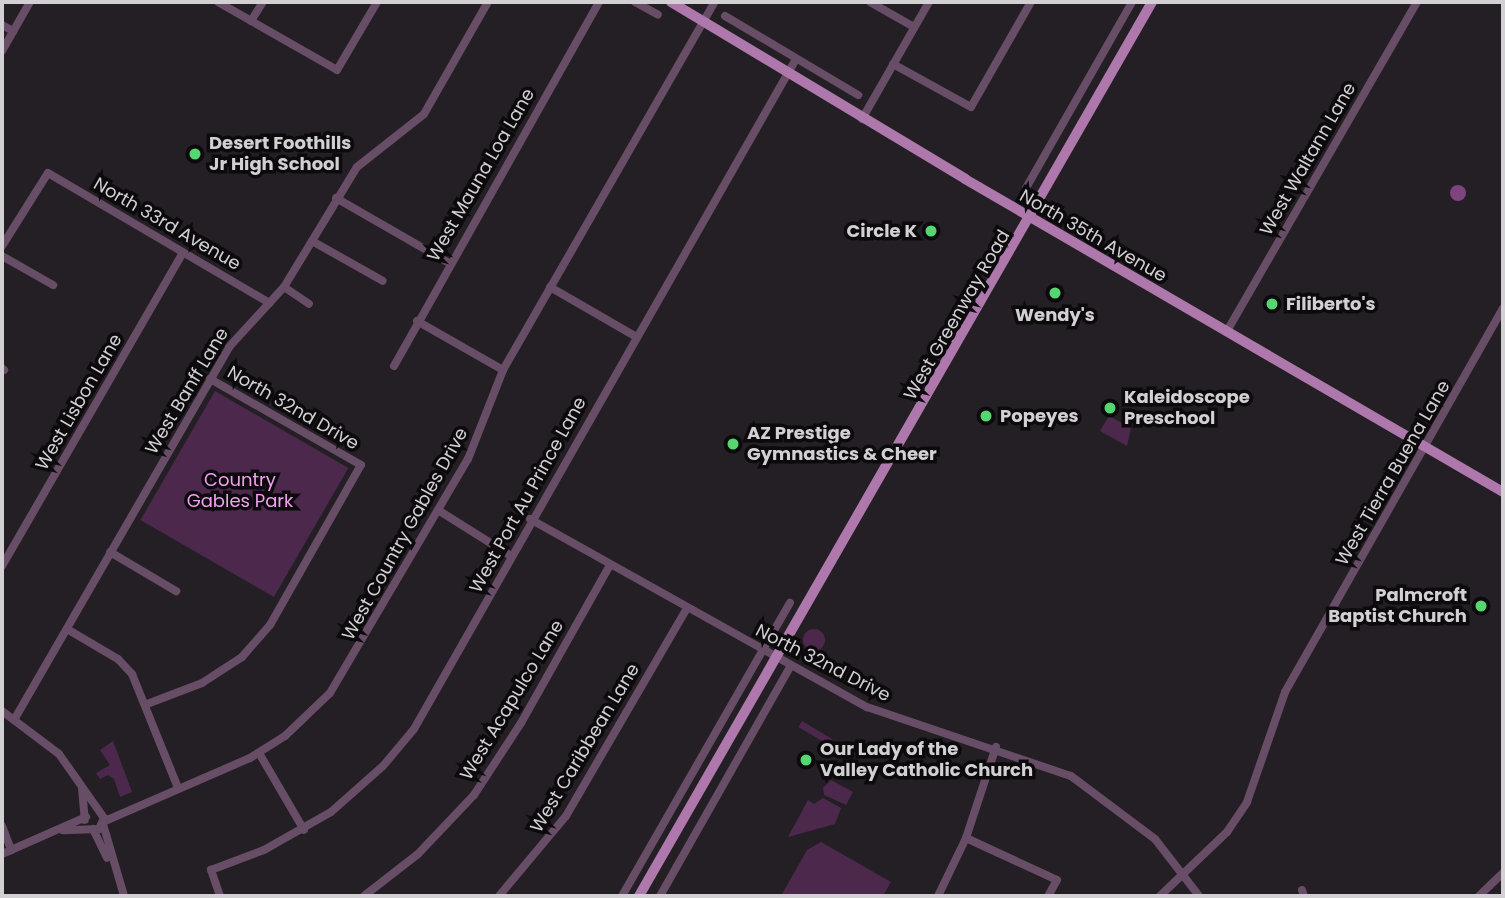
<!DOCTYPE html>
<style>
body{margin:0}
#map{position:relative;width:1505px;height:898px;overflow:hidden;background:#241f24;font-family:Poppins,sans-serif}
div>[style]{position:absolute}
.green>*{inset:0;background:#4d284d;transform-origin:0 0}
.round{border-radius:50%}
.water>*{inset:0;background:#7f447e}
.minor>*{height:8px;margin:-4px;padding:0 4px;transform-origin:4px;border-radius:4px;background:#674d66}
.major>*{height:10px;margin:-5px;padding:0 5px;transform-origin:5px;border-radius:5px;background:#ae78ac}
.dots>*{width:19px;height:19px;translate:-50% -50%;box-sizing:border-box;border:4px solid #0c0a0c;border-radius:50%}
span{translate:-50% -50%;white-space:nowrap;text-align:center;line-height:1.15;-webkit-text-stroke:7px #0c0a0c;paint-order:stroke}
.poi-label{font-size:18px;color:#d3d0d3;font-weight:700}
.left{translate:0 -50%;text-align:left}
.right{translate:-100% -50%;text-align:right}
.street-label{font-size:18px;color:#d3d0d3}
.park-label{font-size:18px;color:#f4a0f2}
.frame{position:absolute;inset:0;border:4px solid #d3d0d3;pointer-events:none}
</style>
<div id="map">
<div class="green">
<i style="left:215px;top:391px;width:154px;height:149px;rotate:30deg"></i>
<i style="clip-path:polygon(1109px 416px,1131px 428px,1127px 446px,1100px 431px)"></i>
<i class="round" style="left:803px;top:629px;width:22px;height:22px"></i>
<i style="left:802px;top:721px;width:35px;height:7px;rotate:31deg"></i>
<i style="clip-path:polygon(113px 741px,132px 792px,120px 797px,114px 779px,108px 775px,100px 779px,96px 773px,110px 765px,100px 750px)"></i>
<i style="clip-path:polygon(831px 780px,853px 792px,846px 805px,824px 795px,823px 788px)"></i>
<i style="clip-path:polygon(823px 798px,841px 808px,835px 824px,788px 837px,808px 800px,814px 804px)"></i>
<i style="clip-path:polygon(821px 842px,891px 882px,883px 896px,781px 896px,807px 850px)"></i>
</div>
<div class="water">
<i class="round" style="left:1450px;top:185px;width:16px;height:16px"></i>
</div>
<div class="minor">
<i style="left:218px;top:2px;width:137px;rotate:29.7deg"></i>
<i style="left:337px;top:70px;width:79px;rotate:-59.5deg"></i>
<i style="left:635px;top:2px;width:26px;rotate:29deg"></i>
<i style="left:870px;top:2px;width:51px;rotate:29.6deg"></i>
<i style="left:725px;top:16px;width:155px;rotate:30.7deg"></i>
<i style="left:251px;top:21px;width:22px;rotate:-58deg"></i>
<i style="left:2px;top:25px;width:13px;rotate:29deg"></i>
<i style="left:2px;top:51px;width:56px;rotate:-60.3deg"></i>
<i style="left:893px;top:64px;width:89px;rotate:28.9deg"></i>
<i style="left:971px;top:107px;width:121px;rotate:-60.3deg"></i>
<i style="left:862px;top:119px;width:135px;rotate:-60.2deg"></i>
<i style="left:1026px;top:188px;width:214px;rotate:-60.3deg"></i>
<i style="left:336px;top:198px;width:130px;rotate:29.9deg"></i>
<i style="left:312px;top:241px;width:81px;rotate:29.4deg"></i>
<i style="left:2px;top:246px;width:86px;rotate:-57.8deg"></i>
<i style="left:48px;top:173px;width:257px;rotate:30.4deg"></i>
<i style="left:2px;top:256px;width:59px;rotate:29.6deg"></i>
<i style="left:284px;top:287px;width:30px;rotate:34deg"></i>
<i style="left:550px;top:287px;width:98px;rotate:30deg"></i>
<i style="left:417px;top:321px;width:99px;rotate:29.7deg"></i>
<i style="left:1227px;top:331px;width:380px;rotate:-60deg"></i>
<i style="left:394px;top:366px;width:418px;rotate:-60.6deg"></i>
<i style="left:2px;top:368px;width:3px;rotate:45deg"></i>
<i style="left:438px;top:510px;width:86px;rotate:32.2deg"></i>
<i style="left:530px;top:519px;width:386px;rotate:29.2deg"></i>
<i style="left:867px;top:707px;width:215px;rotate:18.7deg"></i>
<i style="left:1071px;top:776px;width:105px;rotate:36.9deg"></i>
<i style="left:1155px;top:839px;width:72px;rotate:52.3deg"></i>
<i style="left:110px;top:552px;width:77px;rotate:30.6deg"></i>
<i style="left:2px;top:566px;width:362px;rotate:-60deg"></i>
<i style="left:67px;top:629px;width:59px;rotate:30.5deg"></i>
<i style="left:118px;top:659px;width:21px;rotate:47deg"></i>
<i style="left:132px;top:674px;width:123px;rotate:68deg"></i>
<i style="left:147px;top:704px;width:59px;rotate:-20.9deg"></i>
<i style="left:202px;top:683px;width:48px;rotate:-33deg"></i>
<i style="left:242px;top:657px;width:43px;rotate:-48.8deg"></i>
<i style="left:270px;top:625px;width:184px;rotate:-60.4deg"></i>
<i style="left:361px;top:465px;width:174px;rotate:-150.3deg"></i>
<i style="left:2px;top:711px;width:71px;rotate:37deg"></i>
<i style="left:59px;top:754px;width:78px;rotate:54.9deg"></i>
<i style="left:104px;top:818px;width:12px;rotate:114deg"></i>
<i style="left:99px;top:829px;width:36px;rotate:178deg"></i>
<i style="left:14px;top:720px;width:431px;rotate:-60deg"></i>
<i style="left:229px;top:347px;width:81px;rotate:-47.5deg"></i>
<i style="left:284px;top:287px;width:140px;rotate:-58.7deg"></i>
<i style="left:357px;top:167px;width:85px;rotate:-38.3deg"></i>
<i style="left:424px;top:114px;width:129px;rotate:-60.3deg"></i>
<i style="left:259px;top:753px;width:89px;rotate:59.7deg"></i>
<i style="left:82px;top:788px;width:32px;rotate:85deg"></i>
<i style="left:105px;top:821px;width:158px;rotate:-23.5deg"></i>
<i style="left:250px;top:758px;width:41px;rotate:-32.2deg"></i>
<i style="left:285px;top:736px;width:62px;rotate:-43.7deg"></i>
<i style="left:330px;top:693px;width:272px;rotate:-59.5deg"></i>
<i style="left:468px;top:459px;width:96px;rotate:-68.5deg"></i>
<i style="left:503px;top:370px;width:425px;rotate:-60.1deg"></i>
<i style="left:103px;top:824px;width:75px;rotate:73.7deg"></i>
<i style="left:2px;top:826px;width:26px;rotate:69deg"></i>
<i style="left:93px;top:829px;width:32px;rotate:64deg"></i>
<i style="left:966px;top:838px;width:100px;rotate:24.8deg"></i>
<i style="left:1057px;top:880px;width:18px;rotate:119deg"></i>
<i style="left:2px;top:854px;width:92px;rotate:-23.8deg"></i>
<i style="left:1302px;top:890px;width:6px;rotate:72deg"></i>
<i style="left:220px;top:896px;width:28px;rotate:-109deg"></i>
<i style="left:211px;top:870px;width:57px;rotate:-20.7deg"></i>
<i style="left:264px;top:850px;width:77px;rotate:-29.6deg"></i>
<i style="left:331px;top:812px;width:69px;rotate:-41.5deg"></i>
<i style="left:383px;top:766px;width:48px;rotate:-50deg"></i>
<i style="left:414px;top:729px;width:771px;rotate:-60.31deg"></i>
<i style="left:364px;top:896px;width:68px;rotate:-37.9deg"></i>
<i style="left:418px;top:854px;width:81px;rotate:-46.5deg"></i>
<i style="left:474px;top:795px;width:86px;rotate:-56.9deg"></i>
<i style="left:521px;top:723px;width:181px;rotate:-60.6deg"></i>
<i style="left:499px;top:896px;width:104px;rotate:-50.1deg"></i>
<i style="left:566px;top:816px;width:241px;rotate:-59.8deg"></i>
<i style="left:622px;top:896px;width:338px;rotate:-60.2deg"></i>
<i style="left:660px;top:896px;width:263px;rotate:-60.4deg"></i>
<i style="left:938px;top:896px;width:64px;rotate:-64.2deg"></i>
<i style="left:966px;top:838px;width:96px;rotate:-71.8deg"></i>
<i style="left:1160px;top:896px;width:93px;rotate:-43.7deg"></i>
<i style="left:1227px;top:832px;width:36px;rotate:-56deg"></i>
<i style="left:1247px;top:802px;width:116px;rotate:-70.9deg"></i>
<i style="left:1285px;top:692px;width:441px;rotate:-60.4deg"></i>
<i style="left:1479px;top:896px;width:33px;rotate:-44deg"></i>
</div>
<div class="major">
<i style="left:671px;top:2px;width:343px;rotate:31deg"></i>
<i style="left:965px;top:179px;width:622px;rotate:30.19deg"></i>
<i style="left:639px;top:896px;width:1031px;rotate:-60.15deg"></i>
</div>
<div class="dots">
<i style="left:195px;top:154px;background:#56d671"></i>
<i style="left:931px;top:231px;background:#56d671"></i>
<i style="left:1055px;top:293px;background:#56d671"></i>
<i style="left:1272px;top:304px;background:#56d671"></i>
<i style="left:1110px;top:408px;background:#56d671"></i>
<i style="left:986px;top:416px;background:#56d671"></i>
<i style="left:733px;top:444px;background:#56d671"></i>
<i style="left:1481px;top:606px;background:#56d671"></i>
<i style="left:806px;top:760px;background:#56d671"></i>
</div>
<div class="poi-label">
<span class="left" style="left:209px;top:154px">Desert Foothills<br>Jr High School</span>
<span class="right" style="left:917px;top:231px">Circle K</span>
<span class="left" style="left:1286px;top:304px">Filiberto's</span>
<span style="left:1055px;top:315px">Wendy's</span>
<span class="left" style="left:1124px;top:408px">Kaleidoscope<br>Preschool</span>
<span class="left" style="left:1000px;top:416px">Popeyes</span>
<span class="left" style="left:747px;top:444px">AZ Prestige<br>Gymnastics &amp; Cheer</span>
<span class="right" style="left:1467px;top:606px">Palmcroft<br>Baptist Church</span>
<span class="left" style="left:820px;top:760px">Our Lady of the<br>Valley Catholic Church</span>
</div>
<div class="street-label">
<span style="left:1308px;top:159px;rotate:-60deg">West Waltann Lane</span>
<span style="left:481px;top:175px;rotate:-60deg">West Mauna Loa Lane</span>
<span style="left:167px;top:224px;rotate:30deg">North 33rd Avenue</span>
<span style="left:1093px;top:236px;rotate:30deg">North 35th Avenue</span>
<span style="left:957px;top:315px;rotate:-60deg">West Greenway Road</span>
<span style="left:187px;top:391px;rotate:-59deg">West Banff Lane</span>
<span style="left:79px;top:402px;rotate:-60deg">West Lisbon Lane</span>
<span style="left:293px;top:408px;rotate:30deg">North 32nd Drive</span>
<span style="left:1393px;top:473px;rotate:-60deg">West Tierra Buena Lane</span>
<span style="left:528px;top:495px;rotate:-61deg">West Port Au Prince Lane</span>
<span style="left:405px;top:534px;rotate:-61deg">West Country Gables Drive</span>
<span style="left:823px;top:663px;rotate:27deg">North 32nd Drive</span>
<span style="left:512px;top:700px;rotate:-59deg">West Acapulco Lane</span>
<span style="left:585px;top:748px;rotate:-59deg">West Caribbean Lane</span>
</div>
<div class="park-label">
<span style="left:240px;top:491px">Country<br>Gables Park</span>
</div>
<div class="frame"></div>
</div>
